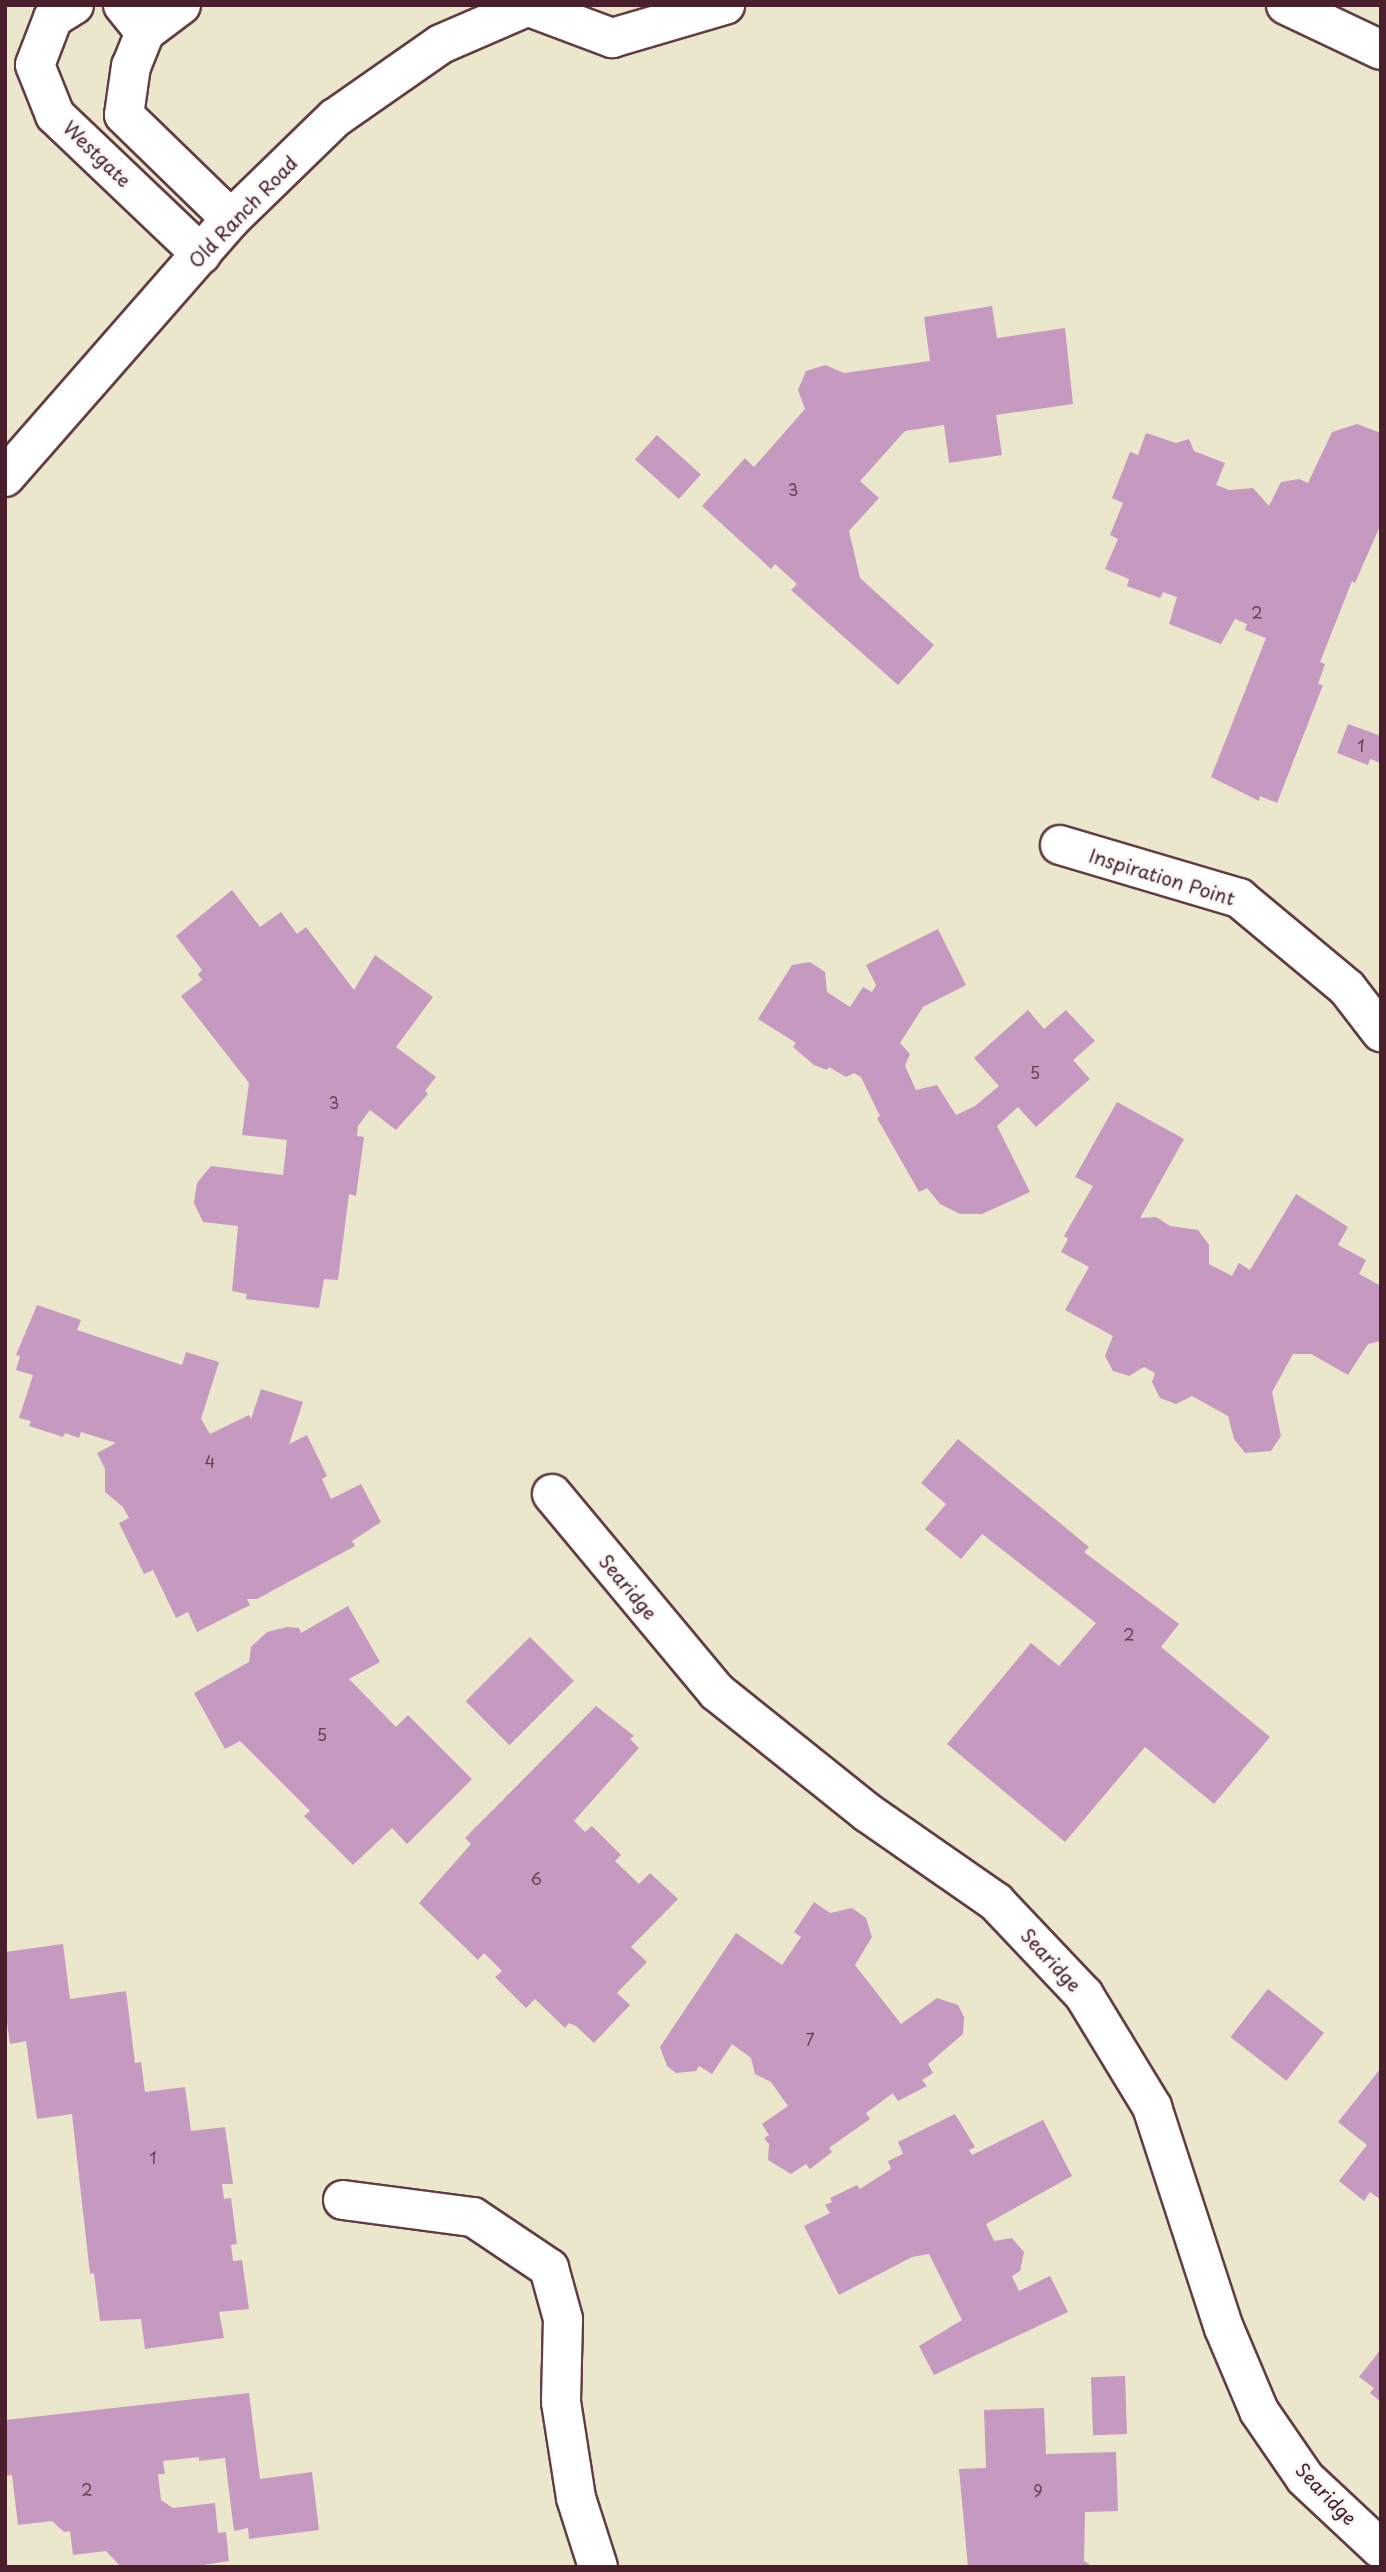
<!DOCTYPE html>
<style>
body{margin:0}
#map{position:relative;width:1386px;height:2572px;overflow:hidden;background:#ebe7cd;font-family:"Playpen Sans",sans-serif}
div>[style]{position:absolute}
.building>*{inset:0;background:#c699c0;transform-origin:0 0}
.roads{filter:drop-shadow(2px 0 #623d43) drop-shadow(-2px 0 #623d43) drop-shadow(0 2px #623d43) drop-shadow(0 -2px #623d43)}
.minor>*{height:38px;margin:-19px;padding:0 19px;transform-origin:19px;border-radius:19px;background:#fff}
span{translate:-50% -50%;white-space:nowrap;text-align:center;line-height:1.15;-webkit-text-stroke:5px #f6f6f2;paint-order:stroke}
.number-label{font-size:16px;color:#693e50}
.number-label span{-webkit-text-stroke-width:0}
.street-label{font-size:19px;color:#4a1f2b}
.frame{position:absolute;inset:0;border:7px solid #4a1f2b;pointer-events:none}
</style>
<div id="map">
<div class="building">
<i style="clip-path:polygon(992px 306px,997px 338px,1065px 328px,1073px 404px,996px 415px,1002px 455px,949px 463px,944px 425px,905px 431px,860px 481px,879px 498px,849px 531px,860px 578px,934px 645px,898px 685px,791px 590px,797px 584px,775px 564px,771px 569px,702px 506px,745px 458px,754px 467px,805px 409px,798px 390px,806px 371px,825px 365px,844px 373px,930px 361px,924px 317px)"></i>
<i style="clip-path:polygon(1357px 424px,1381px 433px,1381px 524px,1355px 583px,1352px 581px,1320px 662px,1325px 664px,1318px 684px,1323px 685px,1277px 803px,1260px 796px,1259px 801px,1211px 777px,1266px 638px,1245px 630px,1247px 624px,1235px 619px,1221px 644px,1169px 624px,1177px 597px,1163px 592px,1160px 598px,1127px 586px,1129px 579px,1105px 569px,1118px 539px,1110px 535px,1123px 503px,1112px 498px,1130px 452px,1138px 455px,1146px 433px,1176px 443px,1189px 439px,1194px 451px,1225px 463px,1216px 485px,1229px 490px,1253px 488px,1269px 506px,1281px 482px,1299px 479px,1308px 483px,1332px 432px)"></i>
<i style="left:657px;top:435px;width:59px;height:33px;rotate:42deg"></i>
<i style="clip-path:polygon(1348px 724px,1381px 736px,1381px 763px,1370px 759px,1368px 765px,1337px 753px)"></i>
<i style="clip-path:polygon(232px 890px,260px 927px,281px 912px,297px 934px,306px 927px,354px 990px,375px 955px,433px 997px,396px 1047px,436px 1077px,425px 1091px,428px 1094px,396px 1130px,370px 1110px,358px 1126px,357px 1136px,364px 1137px,356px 1196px,349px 1194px,338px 1280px,324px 1279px,319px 1308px,246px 1299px,247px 1294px,232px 1291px,238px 1226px,203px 1222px,194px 1203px,197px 1183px,211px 1166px,283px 1175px,287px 1140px,242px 1135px,249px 1083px,181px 996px,202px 980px,198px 974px,202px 970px,176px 936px)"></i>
<i style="clip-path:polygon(938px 929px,966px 985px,923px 1007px,900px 1043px,910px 1054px,905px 1066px,916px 1090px,937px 1085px,956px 1115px,975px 1106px,999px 1086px,974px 1058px,1028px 1010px,1044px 1029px,1066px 1010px,1095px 1041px,1073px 1060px,1090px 1079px,1036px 1127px,1018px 1107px,997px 1126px,1030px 1192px,982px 1214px,960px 1214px,940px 1204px,927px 1188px,919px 1192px,877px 1118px,880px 1116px,861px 1077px,854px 1073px,846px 1077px,829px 1067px,827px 1070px,814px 1065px,793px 1047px,796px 1043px,758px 1019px,792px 965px,810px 962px,825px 972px,827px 992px,850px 1007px,863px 987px,872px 992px,876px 985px,866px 965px)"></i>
<i style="clip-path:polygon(1117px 1102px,1184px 1139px,1140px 1218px,1156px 1217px,1170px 1226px,1198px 1230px,1209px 1245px,1209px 1264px,1232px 1276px,1239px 1263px,1250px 1270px,1296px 1194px,1348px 1227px,1338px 1245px,1366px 1260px,1359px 1274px,1381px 1286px,1381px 1341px,1368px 1344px,1348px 1375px,1311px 1354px,1293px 1354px,1272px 1392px,1281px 1436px,1271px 1451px,1245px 1453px,1234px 1439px,1228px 1416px,1192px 1396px,1176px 1404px,1160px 1398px,1152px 1382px,1155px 1373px,1144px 1367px,1129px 1376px,1113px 1371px,1105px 1356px,1113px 1336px,1065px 1310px,1089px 1267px,1061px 1252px,1068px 1239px,1064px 1236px,1093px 1186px,1075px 1177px)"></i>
<i style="clip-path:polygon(37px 1305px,81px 1320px,77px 1330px,182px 1365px,186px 1352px,219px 1362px,201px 1419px,210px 1434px,249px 1415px,251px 1419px,261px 1389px,303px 1402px,289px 1444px,307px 1435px,327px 1476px,322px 1479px,331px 1499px,361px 1484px,381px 1522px,352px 1541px,355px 1546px,257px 1599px,247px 1599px,250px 1605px,197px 1632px,188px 1612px,176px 1618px,153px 1570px,144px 1574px,119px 1523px,129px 1518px,123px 1507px,105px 1492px,105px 1469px,97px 1453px,116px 1443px,81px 1432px,79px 1438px,65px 1433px,63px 1437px,29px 1426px,31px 1421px,19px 1418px,33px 1375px,16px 1370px,20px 1356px,16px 1355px)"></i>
<i style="clip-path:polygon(958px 1439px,1089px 1547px,1084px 1552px,1179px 1624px,1161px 1647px,1270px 1737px,1214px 1804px,1145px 1747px,1065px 1842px,947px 1744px,1031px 1643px,1059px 1666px,1096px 1623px,982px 1534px,961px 1559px,925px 1529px,946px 1504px,921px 1483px)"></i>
<i style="clip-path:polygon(348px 1606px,380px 1662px,349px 1679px,396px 1727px,408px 1715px,472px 1779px,407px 1844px,392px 1828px,353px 1865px,304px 1816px,310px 1811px,240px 1741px,225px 1749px,194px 1693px,249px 1662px,251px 1647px,267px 1632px,287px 1627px,299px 1628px,301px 1633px)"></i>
<i style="left:530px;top:1637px;width:62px;height:91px;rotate:45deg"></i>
<i style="clip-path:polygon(596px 1706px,634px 1736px,630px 1739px,639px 1748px,574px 1821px,585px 1832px,592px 1826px,621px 1855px,615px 1861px,639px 1884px,650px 1873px,678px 1899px,631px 1947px,647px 1962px,617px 1993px,630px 2005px,594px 2043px,576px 2026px,569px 2023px,565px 2028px,535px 1999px,526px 2008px,495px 1977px,502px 1971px,484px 1953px,478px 1960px,419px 1903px,471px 1844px,465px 1838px)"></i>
<i style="clip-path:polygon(814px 1902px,830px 1913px,852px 1908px,866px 1918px,872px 1937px,855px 1965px,901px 2024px,937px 1998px,958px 2005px,964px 2017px,963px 2034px,928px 2064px,933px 2073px,922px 2080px,927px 2086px,898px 2101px,893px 2093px,866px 2113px,870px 2119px,829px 2148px,832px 2152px,810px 2169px,806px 2164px,791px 2174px,768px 2160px,769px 2144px,764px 2138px,769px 2135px,762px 2124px,788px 2106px,771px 2082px,755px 2074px,751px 2058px,732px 2044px,712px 2074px,699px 2066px,696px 2071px,676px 2073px,667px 2066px,660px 2047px,736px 1933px,782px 1965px,801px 1937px,794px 1932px)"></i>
<i style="clip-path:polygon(63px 1944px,70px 1999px,126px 1991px,135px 2063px,141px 2062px,145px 2092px,185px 2087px,191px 2131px,225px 2127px,233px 2184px,222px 2184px,224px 2199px,231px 2198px,237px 2244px,231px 2245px,233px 2261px,242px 2260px,249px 2309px,219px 2312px,224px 2338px,145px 2349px,141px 2319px,100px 2321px,94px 2273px,90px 2274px,72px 2114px,37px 2119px,26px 2041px,10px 2044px,5px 2009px,5px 1952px)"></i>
<i style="left:1268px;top:1989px;width:71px;height:61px;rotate:38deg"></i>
<i style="clip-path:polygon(1381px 2068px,1381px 2200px,1370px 2192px,1364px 2201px,1339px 2181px,1367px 2145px,1338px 2122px)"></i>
<i style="clip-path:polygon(955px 2114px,975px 2147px,969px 2150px,972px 2155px,1043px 2120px,1072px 2176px,986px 2224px,994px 2241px,1012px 2238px,1024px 2252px,1020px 2271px,1012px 2276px,1019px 2291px,1050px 2276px,1068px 2312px,934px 2375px,919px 2346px,962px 2320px,929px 2254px,912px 2257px,839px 2295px,804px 2226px,830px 2213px,825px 2205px,832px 2202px,830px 2198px,857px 2185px,860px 2189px,891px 2169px,888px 2161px,903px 2154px,898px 2142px)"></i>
<i style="clip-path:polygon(1381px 2349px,1381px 2402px,1370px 2393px,1374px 2388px,1359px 2377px)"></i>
<i style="left:1125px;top:2376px;width:58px;height:34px;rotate:88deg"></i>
<i style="clip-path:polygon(249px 2393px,260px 2479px,312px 2472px,319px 2530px,249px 2539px,248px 2528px,234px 2531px,225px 2458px,199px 2461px,199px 2457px,163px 2461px,165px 2474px,158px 2474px,161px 2500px,173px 2508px,215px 2503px,218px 2533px,226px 2532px,229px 2561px,191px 2567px,121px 2567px,106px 2551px,73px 2555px,70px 2531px,64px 2532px,52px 2521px,18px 2525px,12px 2475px,5px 2476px,5px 2420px)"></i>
<i style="clip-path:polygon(1044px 2408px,1046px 2454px,1116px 2452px,1118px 2511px,1085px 2512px,1084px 2561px,1093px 2567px,968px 2567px,959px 2469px,986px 2468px,984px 2410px)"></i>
</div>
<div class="roads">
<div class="minor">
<i style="left:74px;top:5px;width:25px;rotate:148deg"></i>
<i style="left:53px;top:18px;width:50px;rotate:111deg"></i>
<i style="left:35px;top:65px;width:54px;rotate:68.2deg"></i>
<i style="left:55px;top:115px;width:202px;rotate:43.6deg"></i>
<i style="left:123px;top:5px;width:35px;rotate:51deg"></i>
<i style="left:181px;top:5px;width:45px;rotate:143.1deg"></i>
<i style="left:145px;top:32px;width:37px;rotate:112deg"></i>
<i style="left:131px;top:66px;width:49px;rotate:98.1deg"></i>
<i style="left:124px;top:115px;width:149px;rotate:44.2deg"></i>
<i style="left:1286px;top:5px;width:105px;rotate:25.3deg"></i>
<i style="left:529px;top:7px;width:89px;rotate:20.5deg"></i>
<i style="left:612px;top:38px;width:118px;rotate:-16.3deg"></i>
<i style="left:5px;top:477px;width:343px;rotate:-48.8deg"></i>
<i style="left:231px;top:219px;width:145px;rotate:-44.2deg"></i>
<i style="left:335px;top:118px;width:129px;rotate:-34.9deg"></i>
<i style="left:441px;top:44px;width:98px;rotate:-23.4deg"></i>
<i style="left:1060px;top:845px;width:187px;rotate:16.5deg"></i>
<i style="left:1239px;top:898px;width:141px;rotate:39.8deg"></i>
<i style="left:1347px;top:988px;width:56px;rotate:52.3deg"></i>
<i style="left:552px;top:1494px;width:258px;rotate:50.2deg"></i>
<i style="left:717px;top:1692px;width:193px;rotate:38.7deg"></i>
<i style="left:868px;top:1813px;width:156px;rotate:34.8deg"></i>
<i style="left:996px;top:1902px;width:128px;rotate:46.6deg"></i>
<i style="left:1084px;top:1995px;width:131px;rotate:58.7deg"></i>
<i style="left:1152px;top:2107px;width:232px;rotate:72deg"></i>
<i style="left:1224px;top:2328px;width:90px;rotate:67.1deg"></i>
<i style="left:1259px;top:2411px;width:81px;rotate:55.5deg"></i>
<i style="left:1305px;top:2478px;width:104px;rotate:43.1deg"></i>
<i style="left:343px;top:2200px;width:131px;rotate:7.5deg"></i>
<i style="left:473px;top:2217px;width:92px;rotate:33.9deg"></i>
<i style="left:549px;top:2268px;width:53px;rotate:74.6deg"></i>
<i style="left:563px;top:2319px;width:83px;rotate:91.4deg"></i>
<i style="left:561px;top:2402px;width:97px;rotate:81.1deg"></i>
<i style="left:576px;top:2498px;width:72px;rotate:72.3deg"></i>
</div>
</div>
<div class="number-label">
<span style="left:793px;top:489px">3</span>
<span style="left:1257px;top:612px">2</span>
<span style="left:1361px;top:745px">1</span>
<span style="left:1035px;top:1072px">5</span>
<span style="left:334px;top:1102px">3</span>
<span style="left:210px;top:1461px">4</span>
<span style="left:1129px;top:1634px">2</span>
<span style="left:322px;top:1734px">5</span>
<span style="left:536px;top:1878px">6</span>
<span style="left:810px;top:2039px">7</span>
<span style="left:153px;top:2157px">1</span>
<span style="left:87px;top:2489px">2</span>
<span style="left:1038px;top:2490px">9</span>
</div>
<div class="street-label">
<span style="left:97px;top:154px;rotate:44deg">Westgate</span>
<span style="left:243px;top:212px;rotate:-46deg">Old Ranch Road</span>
<span style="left:1162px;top:877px;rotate:17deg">Inspiration Point</span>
<span style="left:628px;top:1587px;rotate:50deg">Searidge</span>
<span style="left:1051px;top:1960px;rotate:47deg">Searidge</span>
<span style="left:1326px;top:2494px;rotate:46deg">Searidge</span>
</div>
<div class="frame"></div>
</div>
